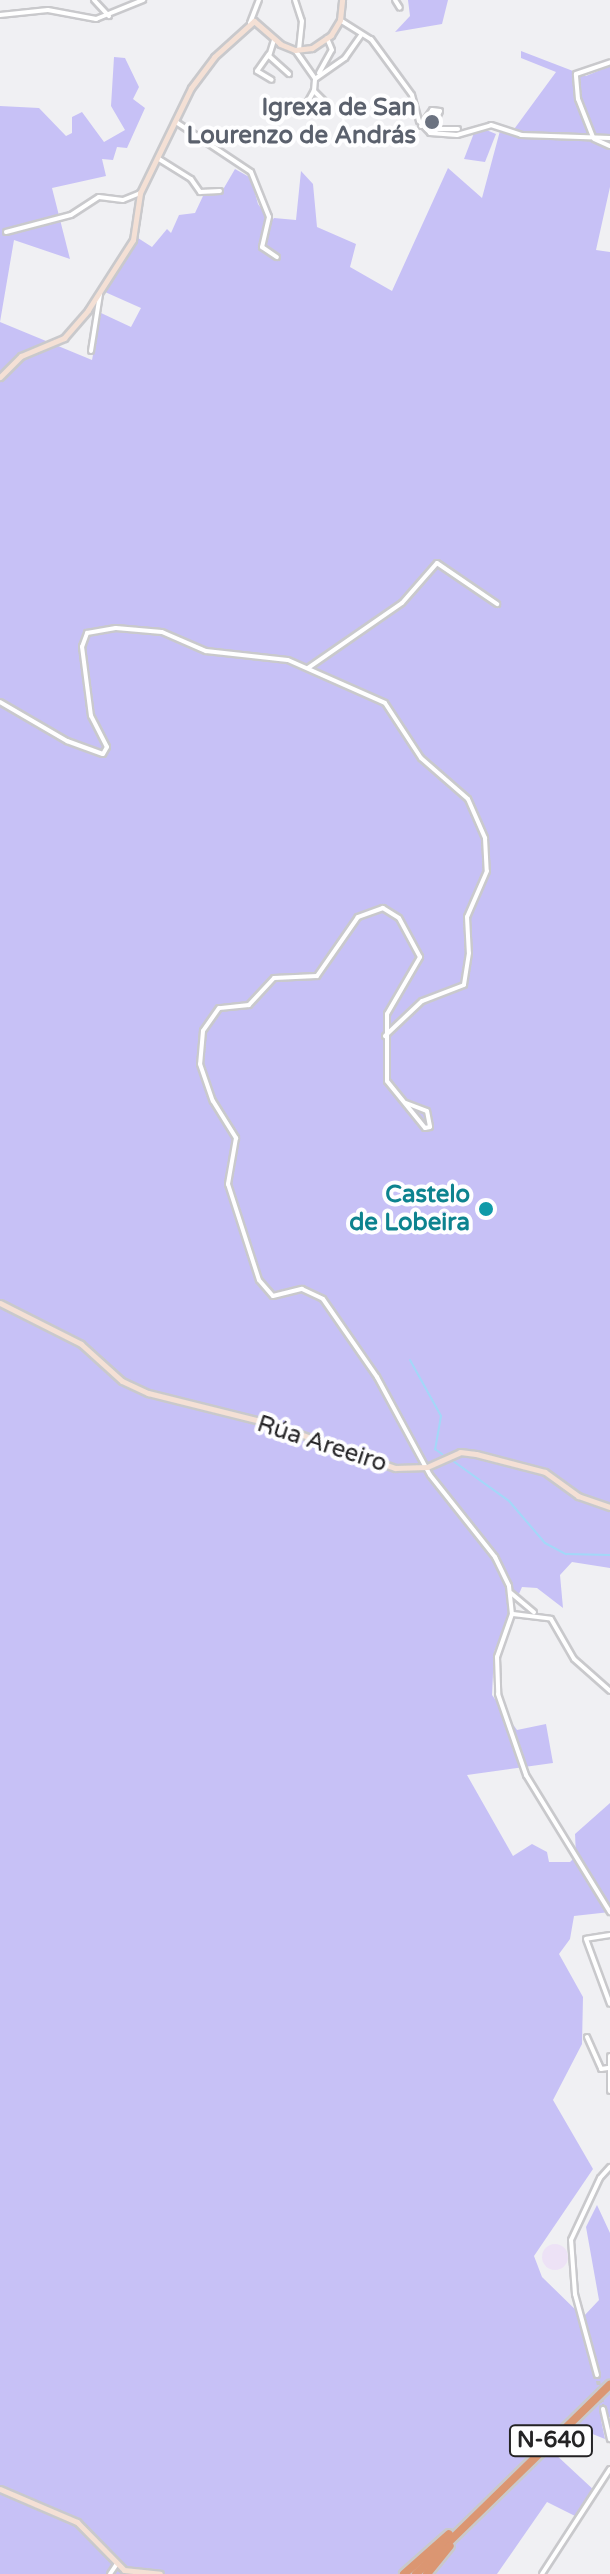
<!DOCTYPE html>
<meta charset="utf-8">
<style>
body{margin:0}
#map{position:relative;width:610px;height:2574px;overflow:hidden;background:#f0f0f3;font-family:"Varela Round",sans-serif}
div>[style]{position:absolute}
.industrial>*{inset:0;background:#ede2f6}
.round{border-radius:50%}
.green>*{inset:0;background:#c7c1f6}
.stream>*{height:2px;margin:-1px;padding:0 1px;transform-origin:1px;border-radius:1px;background:#a3d8f8}
.street-tunnel>*{height:4px;margin-top:-2px;transform-origin:0;background:repeating-linear-gradient(90deg,#c7c7ca 0 4px,transparent 0 6px)}
.roads{filter:drop-shadow(2px 0 #c9c9cc) drop-shadow(-2px 0 #c9c9cc) drop-shadow(0 2px #c9c9cc) drop-shadow(0 -2px #c9c9cc)}
.street>*{height:4px;margin:-2px;padding:0 2px;transform-origin:2px;border-radius:2px;background:#fff}
.secondary>*{height:5px;margin:-2.5px;padding:0 2.5px;transform-origin:2.5px;border-radius:2.5px;background:#f4e0d5}
.highway>*{height:8px;margin:-4px;padding:0 4px;transform-origin:4px;border-radius:4px;background:#db9672}
.dots>*{width:22px;height:22px;translate:-50% -50%;box-sizing:border-box;border:4px solid #fefeff;border-radius:50%}
span{translate:-50% -50%;white-space:nowrap;text-align:center;line-height:1.15;-webkit-text-stroke:8px #fefeff;paint-order:stroke}
.shield-label span{padding:2px 6px;background:#fefeff;border:2px solid;border-radius:6px;-webkit-text-stroke-width:0}
.shield-label{font-size:22px;color:#242325;font-weight:700}
.worship-label{font-size:24px;color:#5b616d;font-weight:700}
.right{translate:-100% -50%;text-align:right}
.culture-label{font-size:24px;color:#0d838f;font-weight:700}
.street-label{font-size:24px;color:#242325}
</style>
<div id="map">
<div class="industrial">
<i class="round" style="left:542px;top:2244px;width:26px;height:26px"></i>
</div>
<div class="green">
<i style="clip-path:polygon(408px 0,448px 0,442px 24px,395px 32px,410px 16px)"></i>
<i style="clip-path:polygon(521px 51px,586px 76px,610px 66px,610px 187px,596px 250px,610px 252px,610px 1568px,572px 1562px,560px 1575px,563px 1608px,537px 1588px,522px 1587px,494px 1652px,492px 1695px,517px 1730px,546px 1724px,553px 1763px,467px 1775px,513px 1856px,532px 1844px,547px 1852px,549px 1862px,570px 1862px,576px 1856px,575px 1834px,610px 1803px,610px 1912px,574px 1916px,570px 1939px,559px 1954px,583px 1997px,582px 2044px,553px 2100px,593px 2169px,534px 2256px,542px 2277px,583px 2317px,599px 2300px,586px 2227px,597px 2205px,610px 2233px,610px 2417px,601px 2420px,605px 2439px,580px 2429px,553px 2452px,596px 2492px,575px 2516px,547px 2502px,497px 2574px,0 2574px,0 106px,39px 108px,66px 136px,72px 133px,72px 117px,82px 112px,104px 142px,125px 130px,111px 106px,114px 57px,125px 58px,139px 87px,133px 99px,145px 108px,127px 148px,117px 147px,113px 160px,102px 159px,106px 176px,52px 188px,70px 259px,14px 240px,0 322px,92px 360px,101px 313px,131px 327px,141px 308px,105px 292px,138px 238px,152px 247px,167px 229px,171px 233px,179px 215px,195px 213px,203px 196px,221px 193px,235px 169px,251px 178px,258px 204px,271px 222px,274px 218px,296px 220px,301px 171px,313px 184px,317px 227px,356px 244px,350px 267px,392px 291px,448px 168px,482px 198px,501px 127px,512px 132px,556px 72px,521px 58px)"></i>
<i style="clip-path:polygon(484px 129px,496px 134px,485px 162px,464px 159px,474px 133px)"></i>
</div>
<div class="stream">
<i style="left:410px;top:1360px;width:64px;rotate:61deg"></i>
<i style="left:441px;top:1416px;width:34px;rotate:100deg"></i>
<i style="left:435px;top:1449px;width:9px;rotate:36deg"></i>
<i style="left:453px;top:1461px;width:69px;rotate:35.5deg"></i>
<i style="left:509px;top:1501px;width:55px;rotate:49.4deg"></i>
<i style="left:545px;top:1543px;width:24px;rotate:28deg"></i>
<i style="left:566px;top:1554px;width:44px;rotate:1.3deg"></i>
</div>
<div class="street-tunnel">
<i style="left:597px;top:2375px;width:35px;rotate:80deg"></i>
</div>
<div class="roads">
<div class="street">
<i style="left:94px;top:0;width:22px;rotate:47deg"></i>
<i style="left:295px;top:0;width:22px;rotate:72deg"></i>
<i style="left:302px;top:21px;width:29px;rotate:96deg"></i>
<i style="left:395px;top:0;width:9px;rotate:58deg"></i>
<i style="left:0;top:15px;width:48px;rotate:-5.9deg"></i>
<i style="left:48px;top:10px;width:49px;rotate:10.6deg"></i>
<i style="left:96px;top:19px;width:51px;rotate:-22deg"></i>
<i style="left:340px;top:20px;width:36px;rotate:32deg"></i>
<i style="left:371px;top:39px;width:69px;rotate:53.8deg"></i>
<i style="left:412px;top:95px;width:27px;rotate:75deg"></i>
<i style="left:419px;top:121px;width:16px;rotate:47deg"></i>
<i style="left:430px;top:133px;width:27px;rotate:4deg"></i>
<i style="left:457px;top:135px;width:35px;rotate:-16deg"></i>
<i style="left:491px;top:125px;width:32px;rotate:18deg"></i>
<i style="left:521px;top:135px;width:89px;rotate:1.9deg"></i>
<i style="left:250px;top:23px;width:25px;rotate:-69deg"></i>
<i style="left:274px;top:40px;width:17px;rotate:107deg"></i>
<i style="left:269px;top:56px;width:27px;rotate:42deg"></i>
<i style="left:295px;top:50px;width:35px;rotate:55deg"></i>
<i style="left:269px;top:54px;width:21px;rotate:125deg"></i>
<i style="left:257px;top:71px;width:17px;rotate:31deg"></i>
<i style="left:319px;top:73px;width:26px;rotate:-61deg"></i>
<i style="left:332px;top:50px;width:13px;rotate:-113deg"></i>
<i style="left:330px;top:107px;width:23px;rotate:-135deg"></i>
<i style="left:314px;top:91px;width:12px;rotate:-85deg"></i>
<i style="left:315px;top:79px;width:37px;rotate:-35deg"></i>
<i style="left:345px;top:58px;width:28px;rotate:-55deg"></i>
<i style="left:301px;top:114px;width:26px;rotate:-61deg"></i>
<i style="left:176px;top:122px;width:90px;rotate:33.7deg"></i>
<i style="left:251px;top:172px;width:48px;rotate:68.2deg"></i>
<i style="left:269px;top:217px;width:31px;rotate:103deg"></i>
<i style="left:262px;top:247px;width:18px;rotate:34deg"></i>
<i style="left:421px;top:126px;width:19px;rotate:-55deg"></i>
<i style="left:432px;top:110px;width:8px;rotate:7deg"></i>
<i style="left:440px;top:111px;width:24px;rotate:114deg"></i>
<i style="left:433px;top:129px;width:25px"></i>
<i style="left:593px;top:137px;width:41px;rotate:-111.5deg"></i>
<i style="left:578px;top:99px;width:25px;rotate:-95deg"></i>
<i style="left:576px;top:74px;width:36px;rotate:-19deg"></i>
<i style="left:594px;top:139px;width:17px;rotate:24deg"></i>
<i style="left:159px;top:159px;width:38px;rotate:32deg"></i>
<i style="left:191px;top:179px;width:16px;rotate:55deg"></i>
<i style="left:200px;top:192px;width:20px;rotate:-3deg"></i>
<i style="left:6px;top:232px;width:67px;rotate:-14.7deg"></i>
<i style="left:71px;top:215px;width:33px;rotate:-33deg"></i>
<i style="left:99px;top:197px;width:24px;rotate:7deg"></i>
<i style="left:123px;top:200px;width:18px;rotate:-22deg"></i>
<i style="left:91px;top:351px;width:58px;rotate:-81deg"></i>
<i style="left:308px;top:668px;width:114px;rotate:-34.7deg"></i>
<i style="left:402px;top:603px;width:53px;rotate:-48.8deg"></i>
<i style="left:437px;top:563px;width:73px;rotate:34.3deg"></i>
<i style="left:0;top:702px;width:78px;rotate:30.2deg"></i>
<i style="left:67px;top:741px;width:38px;rotate:20deg"></i>
<i style="left:103px;top:754px;width:8px;rotate:-60deg"></i>
<i style="left:107px;top:747px;width:35px;rotate:-117deg"></i>
<i style="left:91px;top:716px;width:70px;rotate:-97.4deg"></i>
<i style="left:82px;top:647px;width:15px;rotate:-70deg"></i>
<i style="left:87px;top:633px;width:29px;rotate:-10deg"></i>
<i style="left:116px;top:628px;width:46px;rotate:5deg"></i>
<i style="left:162px;top:632px;width:48px;rotate:23.4deg"></i>
<i style="left:206px;top:651px;width:82px;rotate:6.3deg"></i>
<i style="left:288px;top:660px;width:106px;rotate:23.9deg"></i>
<i style="left:385px;top:703px;width:66px;rotate:56.8deg"></i>
<i style="left:421px;top:758px;width:62px;rotate:41.1deg"></i>
<i style="left:468px;top:799px;width:43px;rotate:66.4deg"></i>
<i style="left:485px;top:838px;width:33px;rotate:87deg"></i>
<i style="left:487px;top:871px;width:50px;rotate:113.5deg"></i>
<i style="left:467px;top:917px;width:36px;rotate:87deg"></i>
<i style="left:469px;top:953px;width:32px;rotate:99deg"></i>
<i style="left:464px;top:985px;width:45px;rotate:159.1deg"></i>
<i style="left:422px;top:1001px;width:51px;rotate:136.6deg"></i>
<i style="left:406px;top:1103px;width:22px;rotate:21deg"></i>
<i style="left:427px;top:1111px;width:16px;rotate:79deg"></i>
<i style="left:430px;top:1127px;width:5px;rotate:169deg"></i>
<i style="left:425px;top:1128px;width:60px;rotate:-129deg"></i>
<i style="left:387px;top:1081px;width:67px;rotate:-90deg"></i>
<i style="left:387px;top:1014px;width:66px;rotate:-59.9deg"></i>
<i style="left:420px;top:957px;width:44px;rotate:-118.3deg"></i>
<i style="left:399px;top:918px;width:19px;rotate:-148deg"></i>
<i style="left:383px;top:908px;width:27px;rotate:160deg"></i>
<i style="left:358px;top:917px;width:72px;rotate:124.8deg"></i>
<i style="left:317px;top:976px;width:43px;rotate:177.3deg"></i>
<i style="left:274px;top:978px;width:37px;rotate:133deg"></i>
<i style="left:249px;top:1005px;width:30px;rotate:174deg"></i>
<i style="left:219px;top:1008px;width:28px;rotate:125deg"></i>
<i style="left:203px;top:1031px;width:33px;rotate:95deg"></i>
<i style="left:200px;top:1064px;width:39px;rotate:71deg"></i>
<i style="left:213px;top:1101px;width:44px;rotate:58.1deg"></i>
<i style="left:236px;top:1138px;width:47px;rotate:99.9deg"></i>
<i style="left:228px;top:1184px;width:101px;rotate:72.1deg"></i>
<i style="left:259px;top:1280px;width:21px;rotate:49deg"></i>
<i style="left:273px;top:1296px;width:30px;rotate:-14deg"></i>
<i style="left:302px;top:1289px;width:23px;rotate:25deg"></i>
<i style="left:323px;top:1299px;width:95px;rotate:55.3deg"></i>
<i style="left:377px;top:1377px;width:111px;rotate:61.6deg"></i>
<i style="left:430px;top:1475px;width:105px;rotate:51.6deg"></i>
<i style="left:495px;top:1557px;width:32px;rotate:64deg"></i>
<i style="left:509px;top:1586px;width:28px;rotate:84deg"></i>
<i style="left:512px;top:1614px;width:46px;rotate:109.2deg"></i>
<i style="left:497px;top:1657px;width:37px;rotate:88deg"></i>
<i style="left:498px;top:1694px;width:86px;rotate:70.9deg"></i>
<i style="left:526px;top:1775px;width:161px;rotate:58.5deg"></i>
<i style="left:511px;top:1593px;width:30px;rotate:40deg"></i>
<i style="left:513px;top:1614px;width:38px;rotate:7deg"></i>
<i style="left:551px;top:1619px;width:46px;rotate:60.1deg"></i>
<i style="left:574px;top:1659px;width:48px;rotate:41.6deg"></i>
<i style="left:610px;top:1935px;width:24px;rotate:171deg"></i>
<i style="left:586px;top:1939px;width:69px;rotate:69.7deg"></i>
<i style="left:587px;top:2037px;width:35px;rotate:66deg"></i>
<i style="left:601px;top:2069px;width:7px;rotate:-8deg"></i>
<i style="left:610px;top:2056px;width:35px;rotate:90deg"></i>
<i style="left:597px;top:2375px;width:84px;rotate:-105.2deg"></i>
<i style="left:575px;top:2294px;width:54px;rotate:-94.2deg"></i>
<i style="left:571px;top:2240px;width:68px;rotate:-64.9deg"></i>
<i style="left:600px;top:2178px;width:15px;rotate:-48deg"></i>
<i style="left:603px;top:2409px;width:31px;rotate:77deg"></i>
<i style="left:110px;top:2574px;width:11px;rotate:-56deg"></i>
<i style="left:542px;top:2574px;width:125px;rotate:-57.1deg"></i>
</div>
<div class="secondary">
<i style="left:0;top:377px;width:30px;rotate:-45deg"></i>
<i style="left:21px;top:356px;width:47px;rotate:-22.7deg"></i>
<i style="left:64px;top:338px;width:37px;rotate:-49deg"></i>
<i style="left:88px;top:310px;width:83px;rotate:-57.3deg"></i>
<i style="left:133px;top:240px;width:48px;rotate:-81.5deg"></i>
<i style="left:140px;top:193px;width:117px;rotate:-64.1deg"></i>
<i style="left:191px;top:88px;width:39px;rotate:-53deg"></i>
<i style="left:214px;top:57px;width:54px;rotate:-42deg"></i>
<i style="left:254px;top:21px;width:35px;rotate:41deg"></i>
<i style="left:280px;top:44px;width:16px;rotate:22deg"></i>
<i style="left:295px;top:50px;width:17px;rotate:-7deg"></i>
<i style="left:312px;top:48px;width:23px;rotate:-34deg"></i>
<i style="left:331px;top:35px;width:17px;rotate:-59deg"></i>
<i style="left:340px;top:20px;width:20px;rotate:-84deg"></i>
<i style="left:0;top:1303px;width:91px;rotate:26.8deg"></i>
<i style="left:81px;top:1344px;width:55px;rotate:42.1deg"></i>
<i style="left:122px;top:1381px;width:29px;rotate:25deg"></i>
<i style="left:148px;top:1393px;width:128px;rotate:14deg"></i>
<i style="left:272px;top:1424px;width:131px;rotate:19.7deg"></i>
<i style="left:395px;top:1468px;width:32px;rotate:-2deg"></i>
<i style="left:427px;top:1467px;width:36px;rotate:-24deg"></i>
<i style="left:460px;top:1452px;width:16px;rotate:7deg"></i>
<i style="left:476px;top:1454px;width:71px;rotate:14.6deg"></i>
<i style="left:545px;top:1472px;width:41px;rotate:36deg"></i>
<i style="left:578px;top:1496px;width:34px;rotate:19deg"></i>
<i style="left:0;top:2489px;width:84px;rotate:23.2deg"></i>
<i style="left:77px;top:2522px;width:67px;rotate:45.6deg"></i>
<i style="left:124px;top:2570px;width:36px;rotate:6deg"></i>
</div>
<div class="highway">
<i style="left:404px;top:2574px;width:60px;rotate:-41.6deg"></i>
<i style="left:416px;top:2574px;width:271px;rotate:-44.3deg"></i>
<i style="left:427px;top:2574px;width:36px;rotate:-51deg"></i>
</div>
</div>
<div class="dots">
<i style="left:432px;top:122px;background:#6b7280"></i>
<i style="left:486px;top:1209px;background:#0f9aa8"></i>
</div>
<div class="shield-label">
<span style="left:551px;top:2441px">N-640</span>
</div>
<div class="worship-label">
<span class="right" style="left:416px;top:122px">Igrexa de San<br>Lourenzo de András</span>
</div>
<div class="culture-label">
<span class="right" style="left:470px;top:1209px">Castelo<br>de Lobeira</span>
</div>
<div class="street-label">
<span style="left:322px;top:1444px;rotate:18deg">Rúa Areeiro</span>
</div>
</div>
